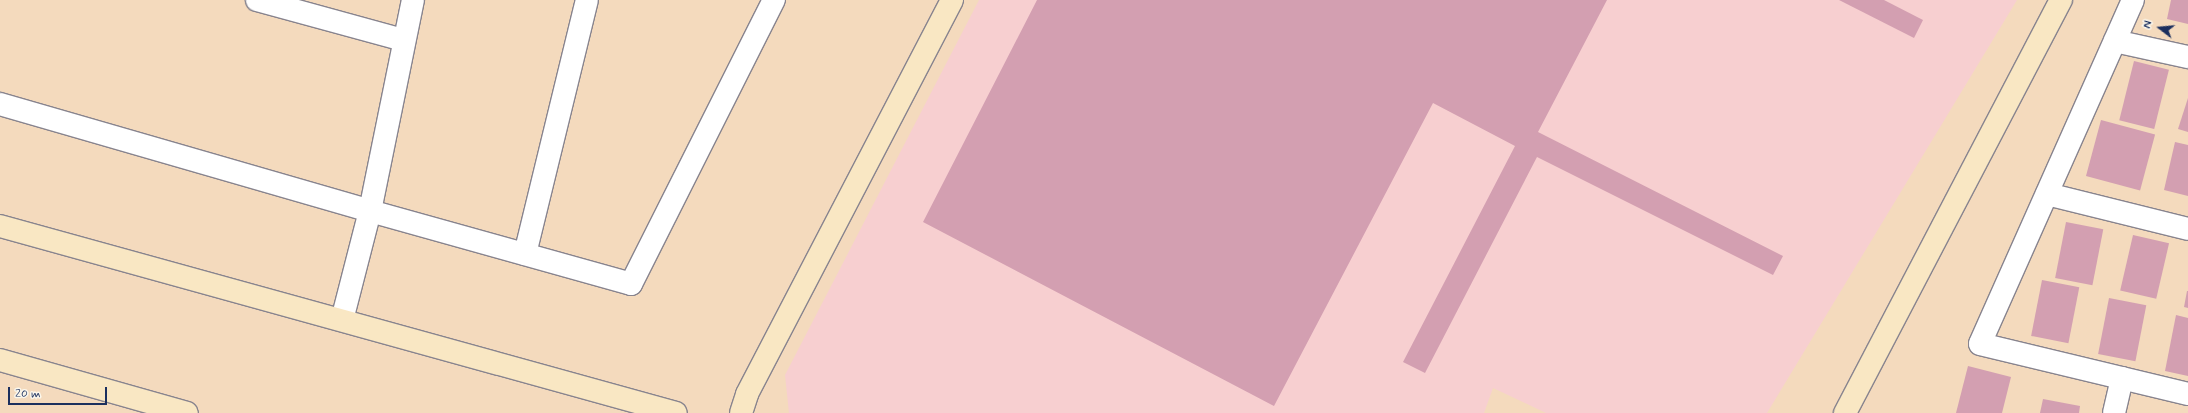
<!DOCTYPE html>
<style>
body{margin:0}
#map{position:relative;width:2188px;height:413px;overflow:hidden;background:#f4dabd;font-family:Mynerve,sans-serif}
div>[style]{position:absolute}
.built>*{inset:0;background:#f7cfd0}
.building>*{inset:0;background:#d39fb1;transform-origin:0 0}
.roads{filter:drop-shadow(1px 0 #88848e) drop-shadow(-1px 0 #88848e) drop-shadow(0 1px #88848e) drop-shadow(0 -1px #88848e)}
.street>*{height:22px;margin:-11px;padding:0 11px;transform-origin:11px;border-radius:11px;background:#fff}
.secondary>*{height:22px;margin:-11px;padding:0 11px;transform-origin:11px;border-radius:11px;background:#f9e7c3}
span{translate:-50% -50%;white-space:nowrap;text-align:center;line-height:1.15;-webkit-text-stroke:3px #fbf7ec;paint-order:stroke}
.north{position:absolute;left:2140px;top:8px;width:40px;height:40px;-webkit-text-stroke:3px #fbf7ec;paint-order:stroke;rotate:286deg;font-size:11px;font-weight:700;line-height:16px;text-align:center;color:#1b2f5e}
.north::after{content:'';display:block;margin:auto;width:14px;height:18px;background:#1b2f5e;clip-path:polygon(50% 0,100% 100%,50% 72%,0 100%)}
.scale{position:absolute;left:8px;top:387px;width:99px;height:18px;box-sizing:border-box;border:2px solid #1b2f5e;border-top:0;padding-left:5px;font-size:12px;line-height:14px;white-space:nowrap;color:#1b2f5e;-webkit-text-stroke:3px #fbf7ec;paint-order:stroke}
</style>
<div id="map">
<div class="built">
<i style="clip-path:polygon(979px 0,2017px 0,1767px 413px,1546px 413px,1493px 388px,1484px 413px,789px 413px,785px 375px)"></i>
</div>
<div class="building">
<i style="clip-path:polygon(1037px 0,1607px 0,1538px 132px,1783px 256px,1773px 275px,1537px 157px,1425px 373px,1403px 362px,1515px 146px,1433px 103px,1274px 406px,923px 222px)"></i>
<i style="clip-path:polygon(1839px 0,1884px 0,1923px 20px,1914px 38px)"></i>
<i style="clip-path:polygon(2171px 0,2188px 0,2188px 24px,2167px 19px)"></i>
<i style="left:2134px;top:61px;width:36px;height:61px;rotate:14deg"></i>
<i style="clip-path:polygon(2188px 98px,2188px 132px,2178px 129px)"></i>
<i style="left:2101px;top:120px;width:56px;height:58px;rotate:15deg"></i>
<i style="clip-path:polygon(2175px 142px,2188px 145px,2188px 196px,2164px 190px)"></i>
<i style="left:2066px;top:222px;width:38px;height:57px;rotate:11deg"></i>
<i style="left:2133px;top:235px;width:37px;height:57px;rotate:13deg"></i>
<i style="left:2042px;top:280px;width:38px;height:57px;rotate:11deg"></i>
<i style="clip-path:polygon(2187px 291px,2188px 291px,2188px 308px,2184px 307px)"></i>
<i style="left:2109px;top:298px;width:38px;height:57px;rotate:11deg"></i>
<i style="clip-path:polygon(2176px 315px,2188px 318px,2188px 376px,2165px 371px)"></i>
<i style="clip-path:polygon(1968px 366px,2011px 377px,2002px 413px,1956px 413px)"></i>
<i style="clip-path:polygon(2043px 399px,2080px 406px,2079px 413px,2040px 413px)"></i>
</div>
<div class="roads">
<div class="street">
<i style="left:257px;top:0;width:151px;rotate:15.3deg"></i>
<i style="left:2133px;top:0;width:376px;rotate:114deg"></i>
<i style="left:1980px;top:344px;width:214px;rotate:13.5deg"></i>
<i style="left:2115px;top:41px;width:75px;rotate:12.4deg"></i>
<i style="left:0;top:104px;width:385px;rotate:16.1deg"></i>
<i style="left:370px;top:211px;width:271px;rotate:15.6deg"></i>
<i style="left:631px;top:284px;width:318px;rotate:-63.3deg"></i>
<i style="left:2047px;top:194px;width:145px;rotate:13.9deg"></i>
<i style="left:525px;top:254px;width:261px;rotate:-76.3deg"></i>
<i style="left:342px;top:320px;width:113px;rotate:-75.6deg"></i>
<i style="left:370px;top:211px;width:215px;rotate:-78.5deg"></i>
<i style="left:2114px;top:413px;width:36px;rotate:-77deg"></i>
</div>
<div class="secondary">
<i style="left:0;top:226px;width:701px;rotate:15.46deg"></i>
<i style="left:0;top:360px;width:194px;rotate:15.8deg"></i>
<i style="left:741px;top:413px;width:20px;rotate:-72deg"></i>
<i style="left:747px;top:394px;width:444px;rotate:-62.5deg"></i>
<i style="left:1845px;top:413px;width:466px;rotate:-62.4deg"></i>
</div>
</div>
<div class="north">N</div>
<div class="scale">20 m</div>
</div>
